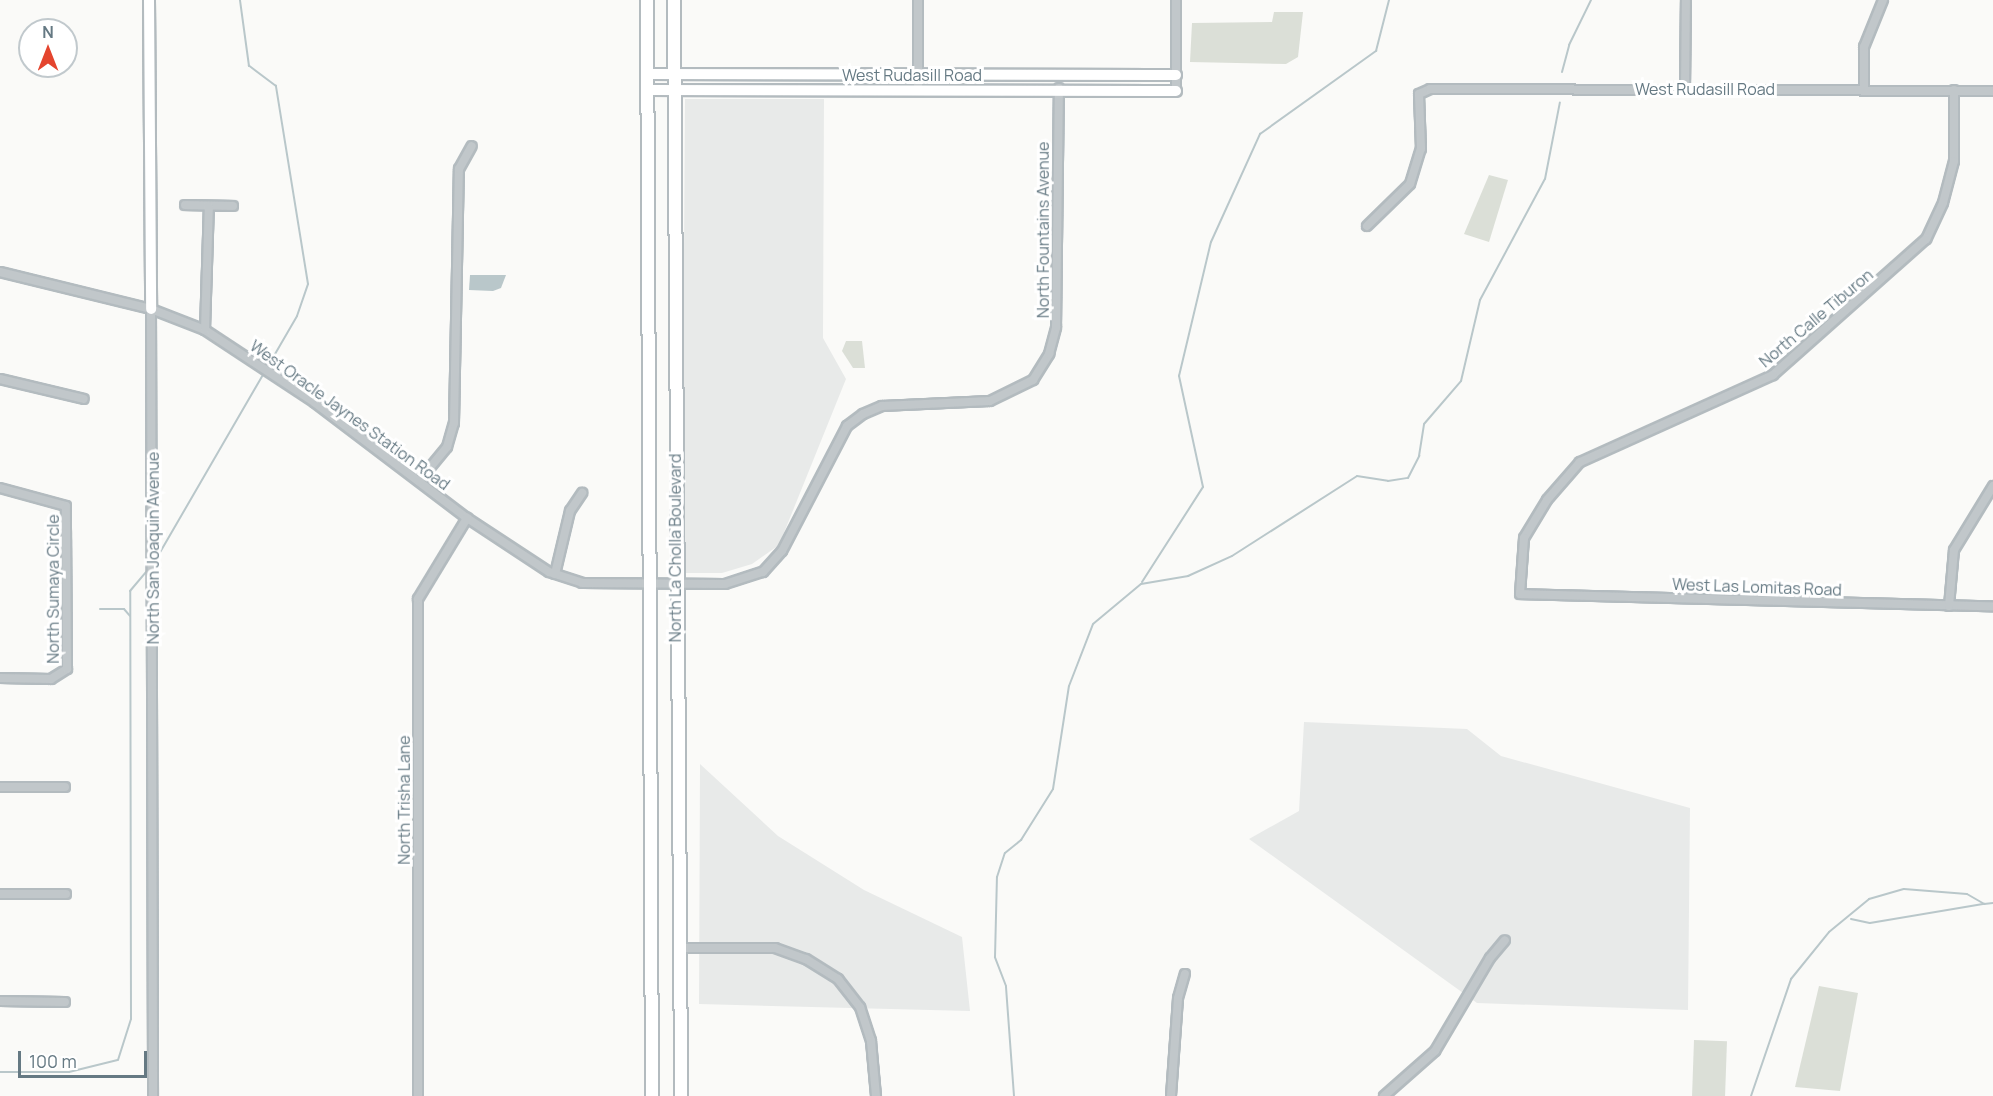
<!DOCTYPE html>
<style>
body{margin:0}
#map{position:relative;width:1993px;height:1096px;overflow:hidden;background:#fafaf8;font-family:Manrope,sans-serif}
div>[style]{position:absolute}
.built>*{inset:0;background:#e8eae9}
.green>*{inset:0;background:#dbdfd7;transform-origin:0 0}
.water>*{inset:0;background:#b9c7ca}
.stream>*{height:2px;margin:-1px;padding:0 1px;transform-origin:1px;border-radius:1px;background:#b9c7ca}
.roads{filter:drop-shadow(2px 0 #b3bbbf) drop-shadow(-2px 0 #b3bbbf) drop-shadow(0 2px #b3bbbf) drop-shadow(0 -2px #b3bbbf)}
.street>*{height:8px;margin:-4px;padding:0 4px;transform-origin:4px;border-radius:4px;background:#c1c7ca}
.secondary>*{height:10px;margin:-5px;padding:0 5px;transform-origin:5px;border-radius:5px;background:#fff}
.primary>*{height:12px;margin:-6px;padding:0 6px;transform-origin:6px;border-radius:6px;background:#fff}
span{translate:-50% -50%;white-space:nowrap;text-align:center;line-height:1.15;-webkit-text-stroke:6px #fff;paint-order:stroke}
.street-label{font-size:16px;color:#657983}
.north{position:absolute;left:18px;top:18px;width:60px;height:60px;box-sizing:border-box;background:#fff;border:2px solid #c1c9cd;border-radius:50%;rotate:0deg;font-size:16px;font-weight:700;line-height:24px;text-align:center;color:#657983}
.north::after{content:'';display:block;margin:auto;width:21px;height:27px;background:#e4452e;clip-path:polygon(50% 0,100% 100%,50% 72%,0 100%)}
.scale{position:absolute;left:18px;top:1051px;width:129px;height:27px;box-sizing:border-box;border:3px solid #657983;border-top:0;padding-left:8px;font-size:18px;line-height:21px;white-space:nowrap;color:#657983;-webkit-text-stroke:4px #fff;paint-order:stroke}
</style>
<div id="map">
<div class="built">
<i style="clip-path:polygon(685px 99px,824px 99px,823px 338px,846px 379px,779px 545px,752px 564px,722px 573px,682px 573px)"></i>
<i style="clip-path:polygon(1304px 722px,1467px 729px,1501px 756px,1690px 808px,1688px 1010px,1477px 1003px,1249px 839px,1299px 811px)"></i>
<i style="clip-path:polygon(700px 764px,778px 836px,864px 890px,962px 937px,970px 1011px,699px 1004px)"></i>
</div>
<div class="green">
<i style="clip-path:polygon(1274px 12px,1303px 12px,1298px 57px,1286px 64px,1190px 62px,1192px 23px,1272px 22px)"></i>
<i style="clip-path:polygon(1489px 175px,1508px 180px,1489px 242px,1464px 234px)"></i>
<i style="clip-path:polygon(846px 341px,862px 341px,865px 368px,853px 368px,842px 351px)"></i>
<i style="clip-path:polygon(1819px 986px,1858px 993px,1840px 1091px,1795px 1087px)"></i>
<i style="left:1694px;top:1040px;width:33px;height:56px;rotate:2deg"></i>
</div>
<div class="water">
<i style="clip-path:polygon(470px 275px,506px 275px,501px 288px,493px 291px,469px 290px)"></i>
</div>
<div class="stream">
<i style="left:1562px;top:72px;width:28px;rotate:-75deg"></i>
<i style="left:1569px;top:45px;width:50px;rotate:-63.9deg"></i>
<i style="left:155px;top:561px;width:283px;rotate:-59.9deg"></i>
<i style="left:297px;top:316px;width:34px;rotate:-71deg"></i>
<i style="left:308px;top:284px;width:201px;rotate:-99.2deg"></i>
<i style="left:276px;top:86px;width:34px;rotate:-143deg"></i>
<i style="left:249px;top:66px;width:67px;rotate:-97.8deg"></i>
<i style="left:1142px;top:582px;width:113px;rotate:-57.3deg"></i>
<i style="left:1203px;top:487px;width:114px;rotate:-102.2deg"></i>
<i style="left:1179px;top:376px;width:138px;rotate:-76.6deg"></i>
<i style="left:1211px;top:242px;width:119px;rotate:-65.6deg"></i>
<i style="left:1260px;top:134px;width:143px;rotate:-35.6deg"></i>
<i style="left:1376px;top:51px;width:53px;rotate:-75.7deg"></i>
<i style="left:100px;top:609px;width:24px"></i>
<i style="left:124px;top:609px;width:9px;rotate:49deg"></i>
<i style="left:1851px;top:919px;width:19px;rotate:12deg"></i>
<i style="left:1870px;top:923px;width:116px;rotate:-9.5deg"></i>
<i style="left:0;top:1072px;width:69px"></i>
<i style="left:69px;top:1072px;width:50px;rotate:-13.8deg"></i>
<i style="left:118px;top:1060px;width:43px;rotate:-72.4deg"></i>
<i style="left:131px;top:1019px;width:428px;rotate:-90.1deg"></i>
<i style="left:130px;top:591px;width:30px;rotate:-50deg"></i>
<i style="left:1014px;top:1096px;width:110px;rotate:-94.2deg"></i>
<i style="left:1006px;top:986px;width:31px;rotate:-111deg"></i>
<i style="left:995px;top:957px;width:80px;rotate:-88.6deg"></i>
<i style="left:997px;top:877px;width:25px;rotate:-72deg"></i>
<i style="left:1005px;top:853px;width:21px;rotate:-39deg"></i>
<i style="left:1021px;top:840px;width:60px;rotate:-57.9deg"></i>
<i style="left:1053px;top:789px;width:104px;rotate:-81.2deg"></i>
<i style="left:1069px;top:686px;width:66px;rotate:-68.8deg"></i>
<i style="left:1093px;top:624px;width:62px;rotate:-39.8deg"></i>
<i style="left:1141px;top:584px;width:48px;rotate:-9.7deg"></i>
<i style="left:1188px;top:576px;width:48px;rotate:-24.4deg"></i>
<i style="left:1232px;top:556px;width:148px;rotate:-32.6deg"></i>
<i style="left:1357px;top:476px;width:31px;rotate:9deg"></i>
<i style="left:1388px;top:481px;width:20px;rotate:-9deg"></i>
<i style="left:1408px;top:478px;width:25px;rotate:-63deg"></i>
<i style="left:1419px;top:456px;width:32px;rotate:-81deg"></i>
<i style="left:1424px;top:424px;width:57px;rotate:-49.3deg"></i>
<i style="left:1461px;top:381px;width:83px;rotate:-76.8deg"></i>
<i style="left:1480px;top:300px;width:137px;rotate:-61.8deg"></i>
<i style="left:1545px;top:179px;width:78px;rotate:-79deg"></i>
<i style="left:1751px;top:1096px;width:124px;rotate:-71.1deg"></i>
<i style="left:1791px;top:979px;width:60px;rotate:-51deg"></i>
<i style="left:1829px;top:932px;width:52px;rotate:-39.5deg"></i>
<i style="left:1869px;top:899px;width:36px;rotate:-16deg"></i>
<i style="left:1904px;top:889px;width:63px;rotate:4.5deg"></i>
<i style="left:1967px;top:894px;width:20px;rotate:30deg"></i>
<i style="left:1984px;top:904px;width:9px;rotate:-6deg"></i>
</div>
<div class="roads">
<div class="street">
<i style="left:918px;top:0;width:85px;rotate:90deg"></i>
<i style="left:1176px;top:0;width:91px;rotate:90deg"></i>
<i style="left:1685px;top:89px;width:89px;rotate:-89.4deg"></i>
<i style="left:1864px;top:90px;width:43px;rotate:-90deg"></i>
<i style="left:1864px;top:47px;width:51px;rotate:-68deg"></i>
<i style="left:1954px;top:90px;width:71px;rotate:90deg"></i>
<i style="left:1954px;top:161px;width:43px;rotate:104.7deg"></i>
<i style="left:1943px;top:203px;width:40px;rotate:115deg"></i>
<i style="left:1926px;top:239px;width:205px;rotate:138.4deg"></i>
<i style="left:1773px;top:375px;width:212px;rotate:155.7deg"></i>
<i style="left:1580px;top:462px;width:50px;rotate:131deg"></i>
<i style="left:1547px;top:500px;width:44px;rotate:121.2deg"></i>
<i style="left:1524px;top:538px;width:56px;rotate:94.1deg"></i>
<i style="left:1520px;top:594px;width:473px;rotate:1.5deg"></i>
<i style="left:185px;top:205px;width:48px;rotate:1.2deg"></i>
<i style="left:1367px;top:226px;width:60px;rotate:-44.3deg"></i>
<i style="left:1410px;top:184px;width:37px;rotate:-73deg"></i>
<i style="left:1421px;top:149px;width:55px;rotate:-92.1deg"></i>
<i style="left:1419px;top:94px;width:12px;rotate:-24deg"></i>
<i style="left:1430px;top:89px;width:563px;rotate:0.2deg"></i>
<i style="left:0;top:272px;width:155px;rotate:13.8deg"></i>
<i style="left:151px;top:309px;width:58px;rotate:21.3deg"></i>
<i style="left:205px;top:330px;width:131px;rotate:33.4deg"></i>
<i style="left:314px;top:402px;width:192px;rotate:37.2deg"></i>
<i style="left:467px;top:518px;width:98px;rotate:33.4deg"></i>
<i style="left:549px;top:572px;width:35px;rotate:18deg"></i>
<i style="left:582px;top:583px;width:143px;rotate:0.4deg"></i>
<i style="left:725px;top:584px;width:40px;rotate:-18deg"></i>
<i style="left:763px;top:572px;width:28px;rotate:-48deg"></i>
<i style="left:782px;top:551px;width:141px;rotate:-62.5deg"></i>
<i style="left:847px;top:426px;width:20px;rotate:-37deg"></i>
<i style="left:863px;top:414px;width:21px;rotate:-23deg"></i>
<i style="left:882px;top:406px;width:108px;rotate:-2.7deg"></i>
<i style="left:990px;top:401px;width:48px;rotate:-26deg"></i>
<i style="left:1033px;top:380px;width:31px;rotate:-58deg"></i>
<i style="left:1049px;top:354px;width:28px;rotate:-75deg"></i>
<i style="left:1056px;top:327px;width:239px;rotate:-89.3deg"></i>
<i style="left:151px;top:309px;width:787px;rotate:89.85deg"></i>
<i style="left:205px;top:330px;width:124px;rotate:-88.2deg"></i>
<i style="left:0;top:379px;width:86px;rotate:13.4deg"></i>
<i style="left:419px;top:481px;width:44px;rotate:-50.5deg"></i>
<i style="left:447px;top:447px;width:25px;rotate:-74deg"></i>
<i style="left:454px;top:423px;width:254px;rotate:-88.9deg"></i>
<i style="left:459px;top:169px;width:26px;rotate:-61deg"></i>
<i style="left:0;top:488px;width:68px;rotate:15.3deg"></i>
<i style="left:555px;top:574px;width:65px;rotate:-76.6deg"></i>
<i style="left:570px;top:511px;width:22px;rotate:-56deg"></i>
<i style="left:1949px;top:606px;width:56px;rotate:-84.9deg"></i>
<i style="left:1954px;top:550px;width:75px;rotate:-58.6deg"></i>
<i style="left:0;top:678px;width:51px;rotate:1.1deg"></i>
<i style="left:51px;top:679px;width:19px;rotate:-32deg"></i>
<i style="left:67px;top:669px;width:163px;rotate:-90.4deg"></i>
<i style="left:0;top:787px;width:65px"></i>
<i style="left:0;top:894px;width:66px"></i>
<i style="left:678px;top:948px;width:97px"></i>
<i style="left:775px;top:948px;width:33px;rotate:20deg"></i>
<i style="left:806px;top:959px;width:38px;rotate:32deg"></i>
<i style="left:838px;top:979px;width:36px;rotate:52deg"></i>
<i style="left:860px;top:1007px;width:36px;rotate:72deg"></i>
<i style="left:871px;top:1041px;width:55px;rotate:84.8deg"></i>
<i style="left:0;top:1001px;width:65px;rotate:0.9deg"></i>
<i style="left:418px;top:1096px;width:497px;rotate:-90deg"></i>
<i style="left:418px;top:599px;width:95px;rotate:-58.8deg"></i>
<i style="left:1171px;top:1096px;width:98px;rotate:-85.9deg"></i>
<i style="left:1178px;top:998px;width:25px;rotate:-74deg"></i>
<i style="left:1384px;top:1096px;width:68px;rotate:-41.4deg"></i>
<i style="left:1435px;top:1051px;width:108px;rotate:-59.4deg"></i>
<i style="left:1490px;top:958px;width:23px;rotate:-50deg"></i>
</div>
<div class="secondary">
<i style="left:149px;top:0;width:309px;rotate:89.6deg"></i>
<i style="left:648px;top:74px;width:528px;rotate:0.11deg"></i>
<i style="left:648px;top:90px;width:528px;rotate:0.11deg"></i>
</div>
<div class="primary">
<i style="left:647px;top:0;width:1096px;rotate:89.74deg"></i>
<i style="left:674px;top:0;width:1096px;rotate:89.63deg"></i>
</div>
</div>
<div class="street-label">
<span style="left:912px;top:75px">West Rudasill Road</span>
<span style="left:1705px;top:89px">West Rudasill Road</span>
<span style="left:1043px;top:230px;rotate:-90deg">North Fountains Avenue</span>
<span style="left:1816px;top:318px;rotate:-40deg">North Calle Tiburon</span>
<span style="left:350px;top:415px;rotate:36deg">West Oracle Jaynes Station Road</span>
<span style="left:153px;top:548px;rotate:-90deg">North San Joaquin Avenue</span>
<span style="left:675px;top:548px;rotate:-90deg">North La Cholla Boulevard</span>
<span style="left:1757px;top:587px;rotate:2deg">West Las Lomitas Road</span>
<span style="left:53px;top:589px;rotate:-90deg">North Sumaya Circle</span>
<span style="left:404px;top:800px;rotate:-90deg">North Trisha Lane</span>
</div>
<div class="north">N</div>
<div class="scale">100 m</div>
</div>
